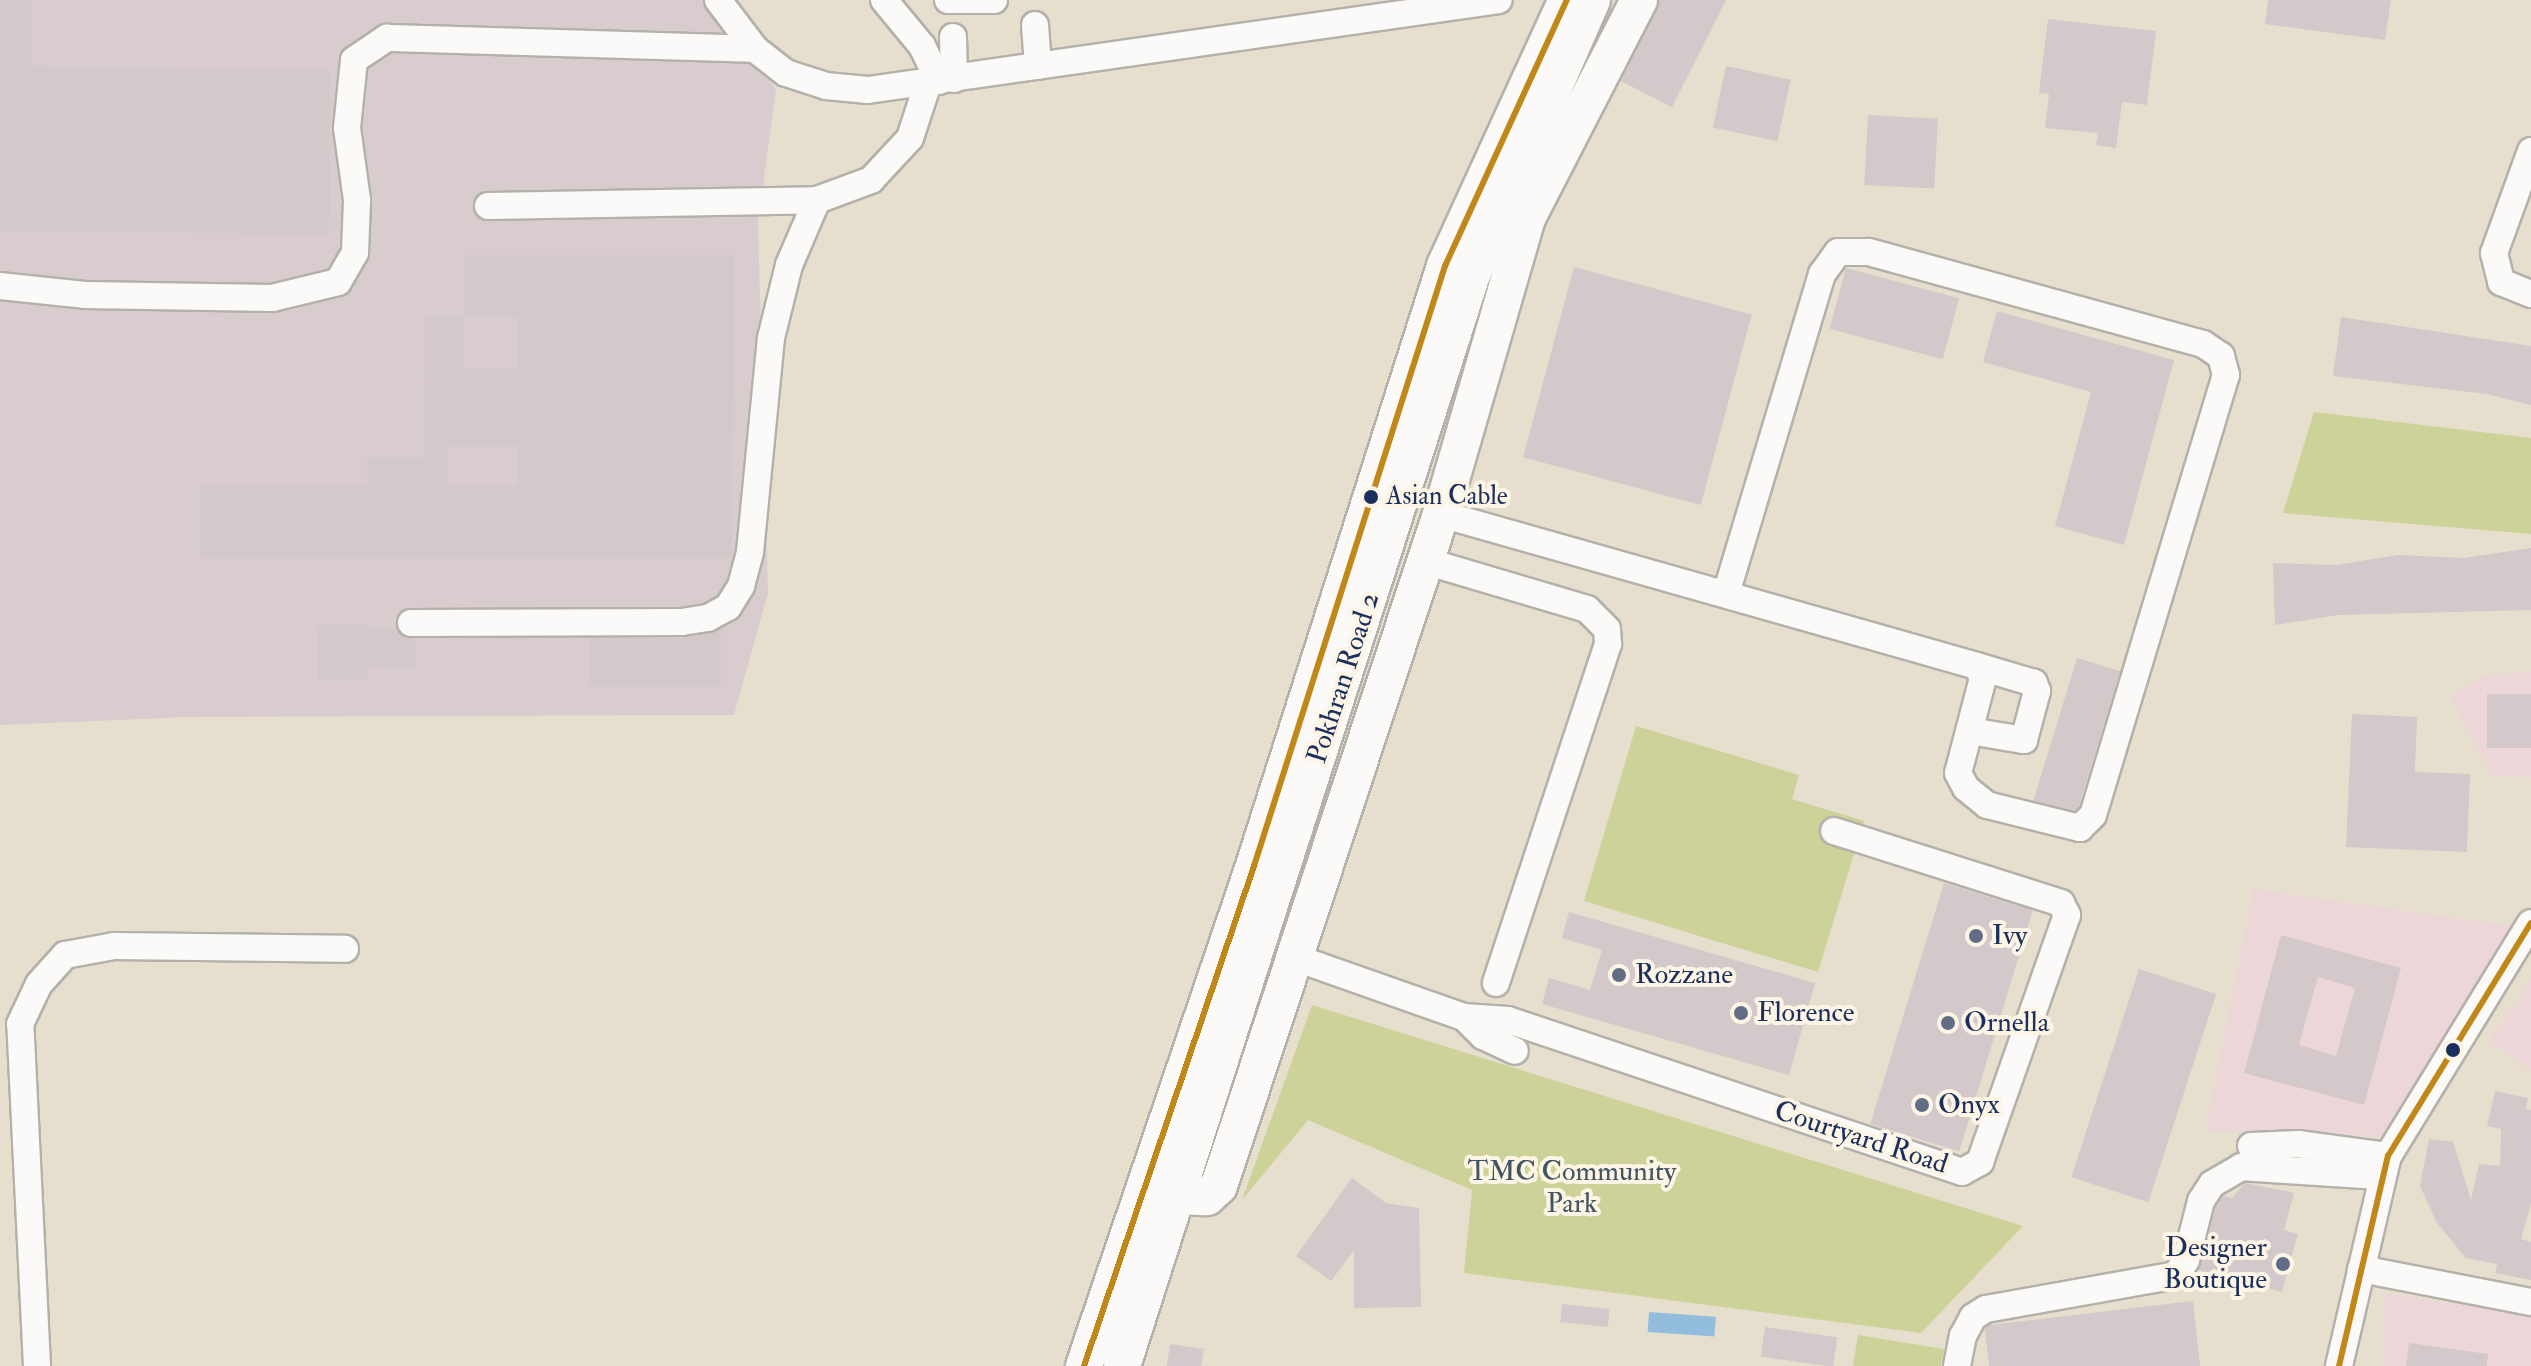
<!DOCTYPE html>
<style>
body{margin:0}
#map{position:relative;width:2531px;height:1366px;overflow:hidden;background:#e6dfce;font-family:"IM FELL Double Pica",serif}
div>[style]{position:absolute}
.built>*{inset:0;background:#edd6d8}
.industrial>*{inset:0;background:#d9cccf}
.green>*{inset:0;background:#cdd298}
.water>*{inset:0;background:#92bddc;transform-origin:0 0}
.building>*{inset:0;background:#d3c8ca;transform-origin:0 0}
.roads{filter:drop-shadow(2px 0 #b3b1aa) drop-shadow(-2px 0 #b3b1aa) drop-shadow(0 2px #b3b1aa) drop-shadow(0 -2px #b3b1aa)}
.street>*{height:26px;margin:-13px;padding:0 13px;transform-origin:13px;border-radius:13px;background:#fbfaf8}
.secondary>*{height:36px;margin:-18px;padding:0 18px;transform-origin:18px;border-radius:18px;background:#fbfaf8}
.bus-1>*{height:6px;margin:-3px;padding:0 3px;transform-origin:3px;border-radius:3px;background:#c08818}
.dots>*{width:22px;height:22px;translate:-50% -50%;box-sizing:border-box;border:4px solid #fcf5e5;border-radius:50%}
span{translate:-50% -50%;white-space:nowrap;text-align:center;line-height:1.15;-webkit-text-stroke:8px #fcf5e5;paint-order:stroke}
.bus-label{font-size:26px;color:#1b2f5e}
.left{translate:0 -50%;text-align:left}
.street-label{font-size:28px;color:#1b2f5e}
.poi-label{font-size:28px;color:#1b2f5e}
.right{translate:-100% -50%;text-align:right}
.park-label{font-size:28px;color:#425561}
</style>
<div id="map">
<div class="built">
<i style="clip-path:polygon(2531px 672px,2531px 777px,2492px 776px,2451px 697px,2484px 675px)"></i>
<i style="clip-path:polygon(2253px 889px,2518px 927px,2384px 1136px,2205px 1131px)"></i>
<i style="clip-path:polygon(2531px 980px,2531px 1071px,2489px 1041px)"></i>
<i style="clip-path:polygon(2383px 1293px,2531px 1315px,2531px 1366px,2383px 1366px)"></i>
</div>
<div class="industrial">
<i style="clip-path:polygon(0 0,703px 0,776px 89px,758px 223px,768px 593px,734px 715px,188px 717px,0 725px)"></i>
</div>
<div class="green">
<i style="clip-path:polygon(2314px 412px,2531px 438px,2531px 534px,2283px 513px)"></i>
<i style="clip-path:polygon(1636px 726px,1799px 775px,1792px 799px,1864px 821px,1818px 972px,1584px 901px)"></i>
<i style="clip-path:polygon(1312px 1005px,2023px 1226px,1921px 1333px,1464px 1273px,1472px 1190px,1308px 1120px,1242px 1200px)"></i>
<i style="clip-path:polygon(1858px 1335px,1944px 1349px,1941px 1366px,1853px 1366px)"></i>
</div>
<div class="water">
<i style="left:1649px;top:1312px;width:67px;height:20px;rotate:4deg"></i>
</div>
<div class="building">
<i style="clip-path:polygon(1660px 0,1726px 0,1672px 107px,1621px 81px)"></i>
<i style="clip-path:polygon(2268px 0,2391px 0,2385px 40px,2265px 24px)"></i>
<i style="clip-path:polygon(0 1px,31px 1px,31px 67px,330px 70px,329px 234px,0 231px)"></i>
<i style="clip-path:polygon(2048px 19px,2156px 31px,2147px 105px,2122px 102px,2116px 148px,2096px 145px,2098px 133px,2045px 128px,2049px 94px,2039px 93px)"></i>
<i style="left:1726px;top:66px;width:66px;height:63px;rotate:12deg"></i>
<i style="left:1868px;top:115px;width:70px;height:70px;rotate:3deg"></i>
<i style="clip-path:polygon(evenodd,465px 255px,734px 255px,732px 558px,200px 558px,200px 486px,367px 486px,367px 458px,424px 458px,425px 316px,464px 316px,465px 255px,464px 316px,518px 316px,518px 368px,464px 369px,464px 316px,465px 255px,518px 445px,518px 485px,448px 485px,448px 446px,518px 445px)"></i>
<i style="left:1574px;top:267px;width:184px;height:197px;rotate:15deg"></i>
<i style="left:1846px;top:268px;width:117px;height:63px;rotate:15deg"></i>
<i style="clip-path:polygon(1997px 311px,2174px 360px,2124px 545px,2055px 526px,2091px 392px,1983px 362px)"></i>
<i style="clip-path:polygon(2341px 317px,2531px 346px,2531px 405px,2487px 394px,2333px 376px)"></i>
<i style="clip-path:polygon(2531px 548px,2531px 610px,2338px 615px,2275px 625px,2273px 563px,2336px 565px,2398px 555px,2464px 558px)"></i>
<i style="clip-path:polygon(365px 623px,366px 628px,396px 629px,416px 639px,415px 668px,367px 667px,367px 679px,319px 680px,317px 625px)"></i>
<i style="clip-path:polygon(721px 629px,721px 686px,589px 686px,590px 638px,682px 638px)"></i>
<i style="left:2077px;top:658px;width:45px;height:149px;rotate:17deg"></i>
<i style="left:2531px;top:694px;width:54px;height:44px;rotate:90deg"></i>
<i style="clip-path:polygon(2352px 714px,2417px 717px,2415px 772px,2470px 774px,2467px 852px,2346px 847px)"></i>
<i style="left:1944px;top:883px;width:93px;height:252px;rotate:17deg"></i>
<i style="clip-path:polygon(1569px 912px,1815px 983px,1789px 1075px,1542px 1004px,1549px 978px,1590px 990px,1602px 950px,1562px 938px)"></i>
<i style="clip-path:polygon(evenodd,2281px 935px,2401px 968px,2364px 1105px,2244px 1073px,2281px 935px,2318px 977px,2355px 988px,2336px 1056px,2299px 1045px,2318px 977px)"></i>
<i style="left:2139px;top:969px;width:81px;height:219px;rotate:18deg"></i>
<i style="clip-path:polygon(2495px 1091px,2528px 1098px,2526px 1109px,2531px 1110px,2531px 1204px,2521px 1239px,2531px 1242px,2531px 1280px,2495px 1273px,2497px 1264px,2466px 1258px,2437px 1223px,2420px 1186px,2429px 1139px,2453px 1142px,2471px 1200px,2479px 1164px,2500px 1166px,2501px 1129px,2487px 1126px)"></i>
<i style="clip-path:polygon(1352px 1178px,1386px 1203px,1419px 1208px,1421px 1307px,1354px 1308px,1354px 1250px,1331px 1281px,1296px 1256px)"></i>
<i style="clip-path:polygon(2245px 1183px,2294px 1193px,2284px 1230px,2298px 1234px,2282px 1292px,2199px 1270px,2216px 1207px,2223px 1196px,2232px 1198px)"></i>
<i style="clip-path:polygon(2193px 1301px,2200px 1366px,1989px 1366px,1985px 1329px,1990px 1325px)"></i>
<i style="left:1562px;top:1304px;width:48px;height:18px;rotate:6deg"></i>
<i style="left:1765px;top:1327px;width:73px;height:30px;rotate:8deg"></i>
<i style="clip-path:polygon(2409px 1343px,2488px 1354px,2487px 1366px,2406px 1366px)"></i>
<i style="clip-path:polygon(1170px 1344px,1204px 1349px,1201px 1366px,1167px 1366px)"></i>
</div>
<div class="roads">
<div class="street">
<i style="left:718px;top:0;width:61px;rotate:52.9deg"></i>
<i style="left:755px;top:49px;width:39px;rotate:38deg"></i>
<i style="left:786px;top:73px;width:42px;rotate:18deg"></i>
<i style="left:826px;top:86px;width:42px;rotate:5.4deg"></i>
<i style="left:868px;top:90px;width:637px;rotate:-8.12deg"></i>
<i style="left:884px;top:0;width:60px;rotate:50.4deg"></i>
<i style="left:922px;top:46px;width:39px;rotate:64deg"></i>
<i style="left:948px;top:0;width:46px"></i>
<i style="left:1035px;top:25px;width:41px;rotate:85.8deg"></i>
<i style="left:953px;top:37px;width:42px;rotate:88.6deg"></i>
<i style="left:2531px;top:151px;width:109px;rotate:109.9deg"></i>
<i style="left:2494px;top:253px;width:30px;rotate:76deg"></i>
<i style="left:2501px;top:282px;width:32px;rotate:22deg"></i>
<i style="left:488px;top:206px;width:329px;rotate:-1deg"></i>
<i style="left:817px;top:200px;width:58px;rotate:-20.3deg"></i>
<i style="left:871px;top:180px;width:57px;rotate:-47.1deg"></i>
<i style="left:910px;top:138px;width:58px;rotate:-71.9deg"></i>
<i style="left:0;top:286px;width:85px;rotate:6deg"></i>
<i style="left:85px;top:295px;width:187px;rotate:0.9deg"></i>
<i style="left:272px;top:298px;width:68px;rotate:-13.6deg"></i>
<i style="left:338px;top:282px;width:34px;rotate:-60deg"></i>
<i style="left:355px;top:253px;width:53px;rotate:-87.8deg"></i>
<i style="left:357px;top:200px;width:73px;rotate:-97.9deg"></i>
<i style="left:347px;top:128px;width:68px;rotate:-84.1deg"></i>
<i style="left:354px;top:60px;width:40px;rotate:-34deg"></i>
<i style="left:387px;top:38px;width:368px;rotate:1.7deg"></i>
<i style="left:1441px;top:514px;width:557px;rotate:15.83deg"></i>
<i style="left:1977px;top:666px;width:13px;rotate:63deg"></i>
<i style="left:1983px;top:678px;width:98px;rotate:104.7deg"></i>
<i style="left:1958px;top:773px;width:17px;rotate:62deg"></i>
<i style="left:1966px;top:788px;width:27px;rotate:39deg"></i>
<i style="left:1987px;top:805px;width:96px;rotate:13.9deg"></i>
<i style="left:2080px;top:828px;width:18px;rotate:-45deg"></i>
<i style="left:2093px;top:815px;width:460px;rotate:-73.2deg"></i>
<i style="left:2226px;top:375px;width:20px;rotate:-105deg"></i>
<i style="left:2221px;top:356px;width:22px;rotate:-146deg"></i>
<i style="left:2203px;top:344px;width:347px;rotate:-164.6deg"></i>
<i style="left:1868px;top:252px;width:30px;rotate:180deg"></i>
<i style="left:1838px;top:252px;width:27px;rotate:126deg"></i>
<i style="left:1822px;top:274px;width:334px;rotate:106.7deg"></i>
<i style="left:1425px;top:561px;width:169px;rotate:16.5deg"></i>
<i style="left:1587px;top:609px;width:28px;rotate:45deg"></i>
<i style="left:1607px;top:629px;width:15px;rotate:86deg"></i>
<i style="left:1608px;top:644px;width:357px;rotate:108.3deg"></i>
<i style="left:411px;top:623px;width:271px;rotate:-0.2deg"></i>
<i style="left:682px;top:622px;width:26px;rotate:-9deg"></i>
<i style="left:708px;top:618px;width:23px;rotate:-29deg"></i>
<i style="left:728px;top:607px;width:25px;rotate:-58deg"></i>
<i style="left:741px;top:586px;width:35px;rotate:-75deg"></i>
<i style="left:750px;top:552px;width:215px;rotate:-84.4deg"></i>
<i style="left:771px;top:338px;width:75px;rotate:-76.1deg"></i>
<i style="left:789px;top:265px;width:71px;rotate:-66.7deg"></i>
<i style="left:1970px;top:731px;width:55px;rotate:9.5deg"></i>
<i style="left:2024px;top:740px;width:51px;rotate:-75.1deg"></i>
<i style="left:2037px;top:691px;width:9px;rotate:-111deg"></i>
<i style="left:2034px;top:683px;width:59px;rotate:-163.4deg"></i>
<i style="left:1296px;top:958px;width:178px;rotate:19.4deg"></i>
<i style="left:1464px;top:1017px;width:44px;rotate:3.9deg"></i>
<i style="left:1508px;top:1020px;width:479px;rotate:18.5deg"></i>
<i style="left:1962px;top:1172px;width:21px;rotate:-29deg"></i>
<i style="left:1980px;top:1162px;width:262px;rotate:-70.6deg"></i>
<i style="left:2067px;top:915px;width:13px;rotate:-117deg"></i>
<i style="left:2061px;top:903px;width:238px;rotate:-162.4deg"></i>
<i style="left:1464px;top:1017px;width:27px;rotate:45deg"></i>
<i style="left:1483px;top:1036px;width:35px;rotate:25deg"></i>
<i style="left:2251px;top:1146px;width:47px;rotate:-2.4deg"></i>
<i style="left:2298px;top:1144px;width:91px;rotate:7.6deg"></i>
<i style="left:2361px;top:1269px;width:173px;rotate:11deg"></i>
<i style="left:37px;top:1366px;width:342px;rotate:-92.8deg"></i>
<i style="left:20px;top:1024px;width:44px;rotate:-64.6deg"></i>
<i style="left:39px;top:984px;width:39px;rotate:-48deg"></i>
<i style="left:65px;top:955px;width:50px;rotate:-10.4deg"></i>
<i style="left:114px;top:946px;width:231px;rotate:0.7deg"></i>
<i style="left:1957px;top:1366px;width:31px;rotate:-79deg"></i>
<i style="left:1963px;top:1336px;width:21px;rotate:-62deg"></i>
<i style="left:1973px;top:1317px;width:15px;rotate:-32deg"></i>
<i style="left:1986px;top:1309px;width:193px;rotate:-10.1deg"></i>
<i style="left:2176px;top:1275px;width:18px;rotate:-56deg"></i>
<i style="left:2186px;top:1260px;width:61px;rotate:-75.7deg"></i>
<i style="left:2201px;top:1201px;width:20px;rotate:-57deg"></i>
<i style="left:2212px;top:1184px;width:34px;rotate:-30deg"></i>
<i style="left:2241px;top:1167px;width:141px;rotate:3.7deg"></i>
<i style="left:2339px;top:1366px;width:216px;rotate:-76.9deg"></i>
<i style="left:2388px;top:1156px;width:273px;rotate:-58.5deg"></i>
</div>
<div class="secondary">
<i style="left:1174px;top:1196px;width:33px;rotate:2deg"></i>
<i style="left:1207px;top:1197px;width:16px;rotate:-43deg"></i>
<i style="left:1219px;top:1186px;width:708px;rotate:-71.72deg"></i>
<i style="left:1441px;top:514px;width:308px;rotate:-73.8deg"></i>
<i style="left:1527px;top:218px;width:245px;rotate:-62.8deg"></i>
<i style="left:1084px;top:1366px;width:528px;rotate:-71.22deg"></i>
<i style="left:1254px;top:866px;width:630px;rotate:-72.34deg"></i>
<i style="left:1445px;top:266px;width:293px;rotate:-65.4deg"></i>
<i style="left:1122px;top:1366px;width:1144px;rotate:-72.23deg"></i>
<i style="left:1471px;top:277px;width:302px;rotate:-66.4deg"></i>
</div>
</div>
<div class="bus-1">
<i style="left:1084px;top:1366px;width:528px;rotate:-71.22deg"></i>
<i style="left:1254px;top:866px;width:630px;rotate:-72.34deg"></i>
<i style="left:1445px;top:266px;width:293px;rotate:-65.4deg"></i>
<i style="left:2339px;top:1366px;width:216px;rotate:-76.9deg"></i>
<i style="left:2388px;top:1156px;width:273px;rotate:-58.5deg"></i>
</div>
<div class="dots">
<i style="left:1371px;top:497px;background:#1b2f5e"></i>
<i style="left:1976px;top:936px;background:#626d85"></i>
<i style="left:1619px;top:975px;background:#626d85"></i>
<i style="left:1741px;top:1013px;background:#626d85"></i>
<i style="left:1948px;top:1023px;background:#626d85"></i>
<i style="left:2453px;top:1050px;background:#1b2f5e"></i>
<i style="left:1922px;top:1105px;background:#626d85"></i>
<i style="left:2283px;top:1264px;background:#626d85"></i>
</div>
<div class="bus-label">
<span class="left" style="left:1386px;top:497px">Asian Cable</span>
</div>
<div class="street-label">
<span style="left:1344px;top:678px;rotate:-72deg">Pokhran Road 2</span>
<span style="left:1861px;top:1138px;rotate:18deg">Courtyard Road</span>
</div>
<div class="poi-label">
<span class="left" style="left:1992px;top:936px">Ivy</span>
<span class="left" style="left:1635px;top:975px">Rozzane</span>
<span class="left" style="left:1757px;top:1013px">Florence</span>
<span class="left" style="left:1964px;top:1023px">Ornella</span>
<span class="left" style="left:1938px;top:1105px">Onyx</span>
<span class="right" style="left:2267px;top:1264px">Designer<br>Boutique</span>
</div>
<div class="park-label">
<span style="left:1572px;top:1188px">TMC Community<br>Park</span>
</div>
</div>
